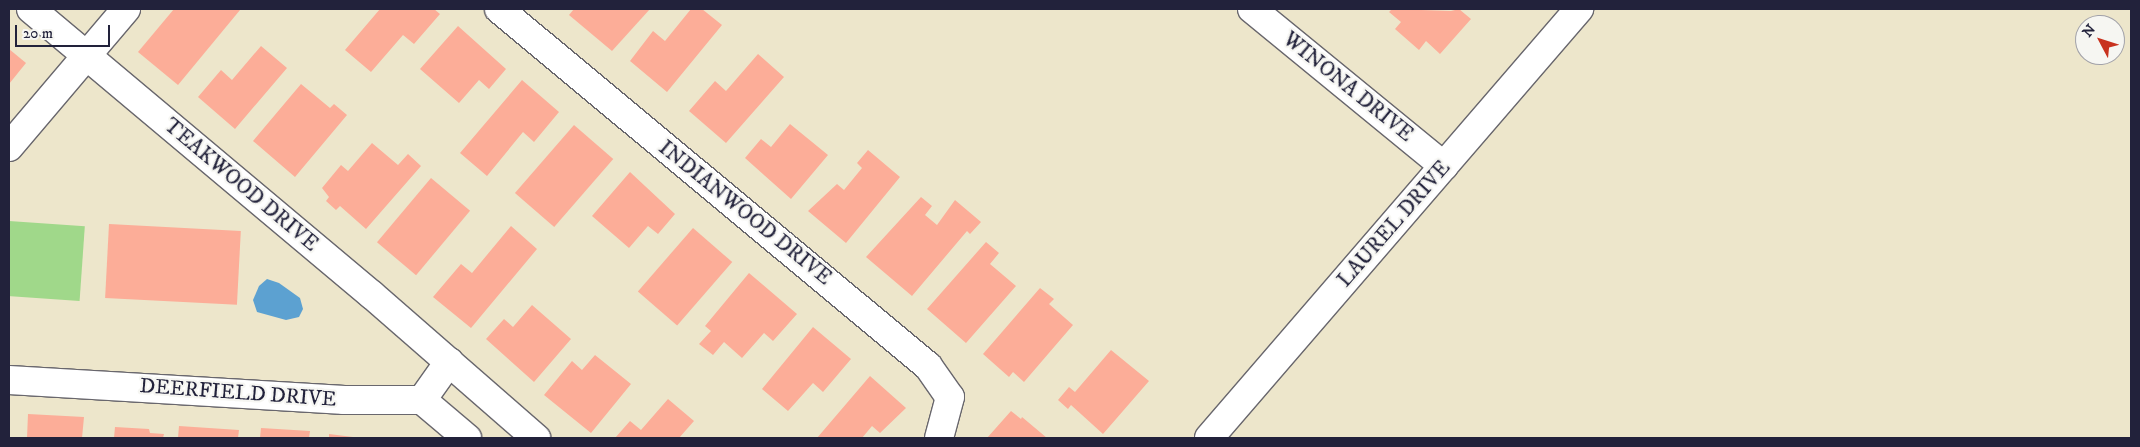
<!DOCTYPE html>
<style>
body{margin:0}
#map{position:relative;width:2140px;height:447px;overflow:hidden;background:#ede6cb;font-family:"IM FELL DW Pica",serif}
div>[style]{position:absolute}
.green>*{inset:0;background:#a0d88a;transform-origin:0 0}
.water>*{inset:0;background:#5ca1d1}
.building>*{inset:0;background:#fcad98;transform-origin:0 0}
.roads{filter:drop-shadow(1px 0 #69676d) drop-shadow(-1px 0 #69676d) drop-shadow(0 1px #69676d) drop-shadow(0 -1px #69676d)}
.minor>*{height:28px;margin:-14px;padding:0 14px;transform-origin:14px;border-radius:14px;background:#fff}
.tertiary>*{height:28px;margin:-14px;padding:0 14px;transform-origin:14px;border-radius:14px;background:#fff}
span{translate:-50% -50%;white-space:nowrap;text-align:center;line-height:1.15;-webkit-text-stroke:4.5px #f6f6f2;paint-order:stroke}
.street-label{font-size:21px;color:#22223b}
.frame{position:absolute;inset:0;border:10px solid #22223b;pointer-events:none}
.north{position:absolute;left:2075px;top:15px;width:50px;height:50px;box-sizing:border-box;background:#f6f6f2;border:1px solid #a1a1a9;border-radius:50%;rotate:310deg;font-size:14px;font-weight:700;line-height:20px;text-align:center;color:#22223b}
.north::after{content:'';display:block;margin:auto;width:18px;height:22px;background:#c8321e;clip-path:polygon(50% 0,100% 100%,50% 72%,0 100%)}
.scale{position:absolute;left:15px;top:25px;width:95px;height:22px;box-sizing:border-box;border:2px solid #22223b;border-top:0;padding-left:6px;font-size:15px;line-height:18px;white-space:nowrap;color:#22223b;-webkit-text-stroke:4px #f6f6f2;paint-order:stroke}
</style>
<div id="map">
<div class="green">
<i style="left:9px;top:221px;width:76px;height:75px;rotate:4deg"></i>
</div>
<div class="water">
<i style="clip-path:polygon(267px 279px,279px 283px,300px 298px,303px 309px,299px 317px,286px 320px,257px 312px,253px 300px,259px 286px)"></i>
</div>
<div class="building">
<i style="clip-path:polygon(174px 9px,240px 10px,178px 85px,138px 52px)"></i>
<i style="clip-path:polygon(380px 9px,434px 9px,440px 14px,414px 44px,403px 35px,371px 72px,345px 50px)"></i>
<i style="clip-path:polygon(574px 9px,650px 9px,612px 51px,569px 15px)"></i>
<i style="clip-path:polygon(691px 9px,702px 9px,722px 25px,667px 92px,630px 61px,653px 31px,665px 41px)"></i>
<i style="clip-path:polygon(1392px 9px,1451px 11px,1459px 9px,1471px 19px,1440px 54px,1426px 41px,1419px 50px,1395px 29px,1401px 22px,1389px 12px)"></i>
<i style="clip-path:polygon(458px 26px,506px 69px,489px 89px,479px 80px,459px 103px,420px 69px)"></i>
<i style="clip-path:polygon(261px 46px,287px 68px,235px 129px,198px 97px,221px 70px,232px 80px)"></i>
<i style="clip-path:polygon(9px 49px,26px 63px,9px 84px)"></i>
<i style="clip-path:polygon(758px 54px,784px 77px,726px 143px,689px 111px,715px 81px,726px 91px)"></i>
<i style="clip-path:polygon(522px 80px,559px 112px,534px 142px,523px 132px,487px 176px,460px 153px)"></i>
<i style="clip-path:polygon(301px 84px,330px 108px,334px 104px,347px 115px,295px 177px,253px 141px)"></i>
<i style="clip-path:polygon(790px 124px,828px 155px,791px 199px,745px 158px,761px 139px,771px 147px)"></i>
<i style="left:574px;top:125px;width:52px;height:90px;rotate:41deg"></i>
<i style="clip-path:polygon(372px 143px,398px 165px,408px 154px,421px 166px,366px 229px,340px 206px,336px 210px,326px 201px,329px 197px,322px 188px,341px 165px,348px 171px)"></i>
<i style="clip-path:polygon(868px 150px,900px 177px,846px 243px,808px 211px,837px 184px,844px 190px,862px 168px,857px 163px)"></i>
<i style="clip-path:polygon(630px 172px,675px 214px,658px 234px,648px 226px,629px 248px,592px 216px)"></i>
<i style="left:431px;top:178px;width:51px;height:84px;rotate:40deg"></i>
<i style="clip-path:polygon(921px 197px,932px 206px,925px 215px,937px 225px,955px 200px,981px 222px,970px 234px,967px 231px,912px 296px,866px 257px)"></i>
<i style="left:109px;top:224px;width:132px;height:74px;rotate:3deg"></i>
<i style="clip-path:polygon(511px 226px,537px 249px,471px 328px,433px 297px,461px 264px,472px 273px)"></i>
<i style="left:693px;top:228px;width:52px;height:84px;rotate:41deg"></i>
<i style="clip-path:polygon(986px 242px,999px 253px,990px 264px,1016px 286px,966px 343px,927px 309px)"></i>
<i style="clip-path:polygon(749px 273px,797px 314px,773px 341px,764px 333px,742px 358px,724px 342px,713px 355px,699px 344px,711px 331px,705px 326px)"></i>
<i style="clip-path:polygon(1040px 288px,1054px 299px,1049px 304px,1073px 325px,1024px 382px,1013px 372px,1009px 377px,983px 354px)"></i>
<i style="clip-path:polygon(532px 305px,571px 339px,534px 382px,486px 339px,504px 319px,513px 327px)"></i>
<i style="clip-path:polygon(813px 327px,851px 359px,823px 392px,813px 383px,788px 411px,762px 389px)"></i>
<i style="clip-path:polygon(1111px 350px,1149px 381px,1103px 434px,1071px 405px,1068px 409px,1058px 400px,1069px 387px,1075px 392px)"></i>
<i style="clip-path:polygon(595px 355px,631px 384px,591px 433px,544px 395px,572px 361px,582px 370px)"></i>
<i style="clip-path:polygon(870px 376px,906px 408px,880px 433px,872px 426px,862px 438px,817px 438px)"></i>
<i style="clip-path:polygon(668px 399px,694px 421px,679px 438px,615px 438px,630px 421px,641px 430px)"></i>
<i style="clip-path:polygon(1011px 411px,1021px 419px,1022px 417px,1047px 438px,987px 438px)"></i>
<i style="clip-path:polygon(28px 414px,84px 417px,82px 438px,27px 438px)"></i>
<i style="clip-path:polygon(179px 426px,239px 430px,238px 438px,178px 438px)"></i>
<i style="clip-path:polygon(115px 427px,149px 429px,150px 433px,164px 434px,163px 438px,114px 438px)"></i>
<i style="clip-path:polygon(261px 428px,310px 431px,309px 438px,260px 438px)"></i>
<i style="clip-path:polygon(329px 434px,353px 437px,353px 438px,329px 438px)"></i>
</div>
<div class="roads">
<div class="minor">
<i style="left:31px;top:9px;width:445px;rotate:40deg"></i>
<i style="left:372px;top:295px;width:218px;rotate:41.1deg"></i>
<i style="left:499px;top:9px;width:558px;rotate:39.77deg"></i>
<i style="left:928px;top:366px;width:38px;rotate:55deg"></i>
<i style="left:950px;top:397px;width:42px;rotate:105deg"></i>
<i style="left:1252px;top:9px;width:248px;rotate:39.3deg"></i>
<i style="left:9px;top:147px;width:181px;rotate:-49.7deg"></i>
<i style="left:9px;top:380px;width:336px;rotate:3.4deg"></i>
<i style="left:344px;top:400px;width:78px"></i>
<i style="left:422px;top:400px;width:47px;rotate:-54.6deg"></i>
<i style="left:422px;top:400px;width:59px;rotate:40.2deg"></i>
</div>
<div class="tertiary">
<i style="left:1209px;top:438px;width:567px;rotate:-49.22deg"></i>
</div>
</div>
<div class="street-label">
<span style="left:1348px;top:87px;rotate:39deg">WINONA DRIVE</span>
<span style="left:241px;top:185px;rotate:40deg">TEAKWOOD DRIVE</span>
<span style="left:745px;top:213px;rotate:39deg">INDIANWOOD DRIVE</span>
<span style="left:1394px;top:224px;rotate:-49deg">LAUREL DRIVE</span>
<span style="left:238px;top:393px;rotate:4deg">DEERFIELD DRIVE</span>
</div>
<div class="frame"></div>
<div class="north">N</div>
<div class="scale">20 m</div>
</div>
